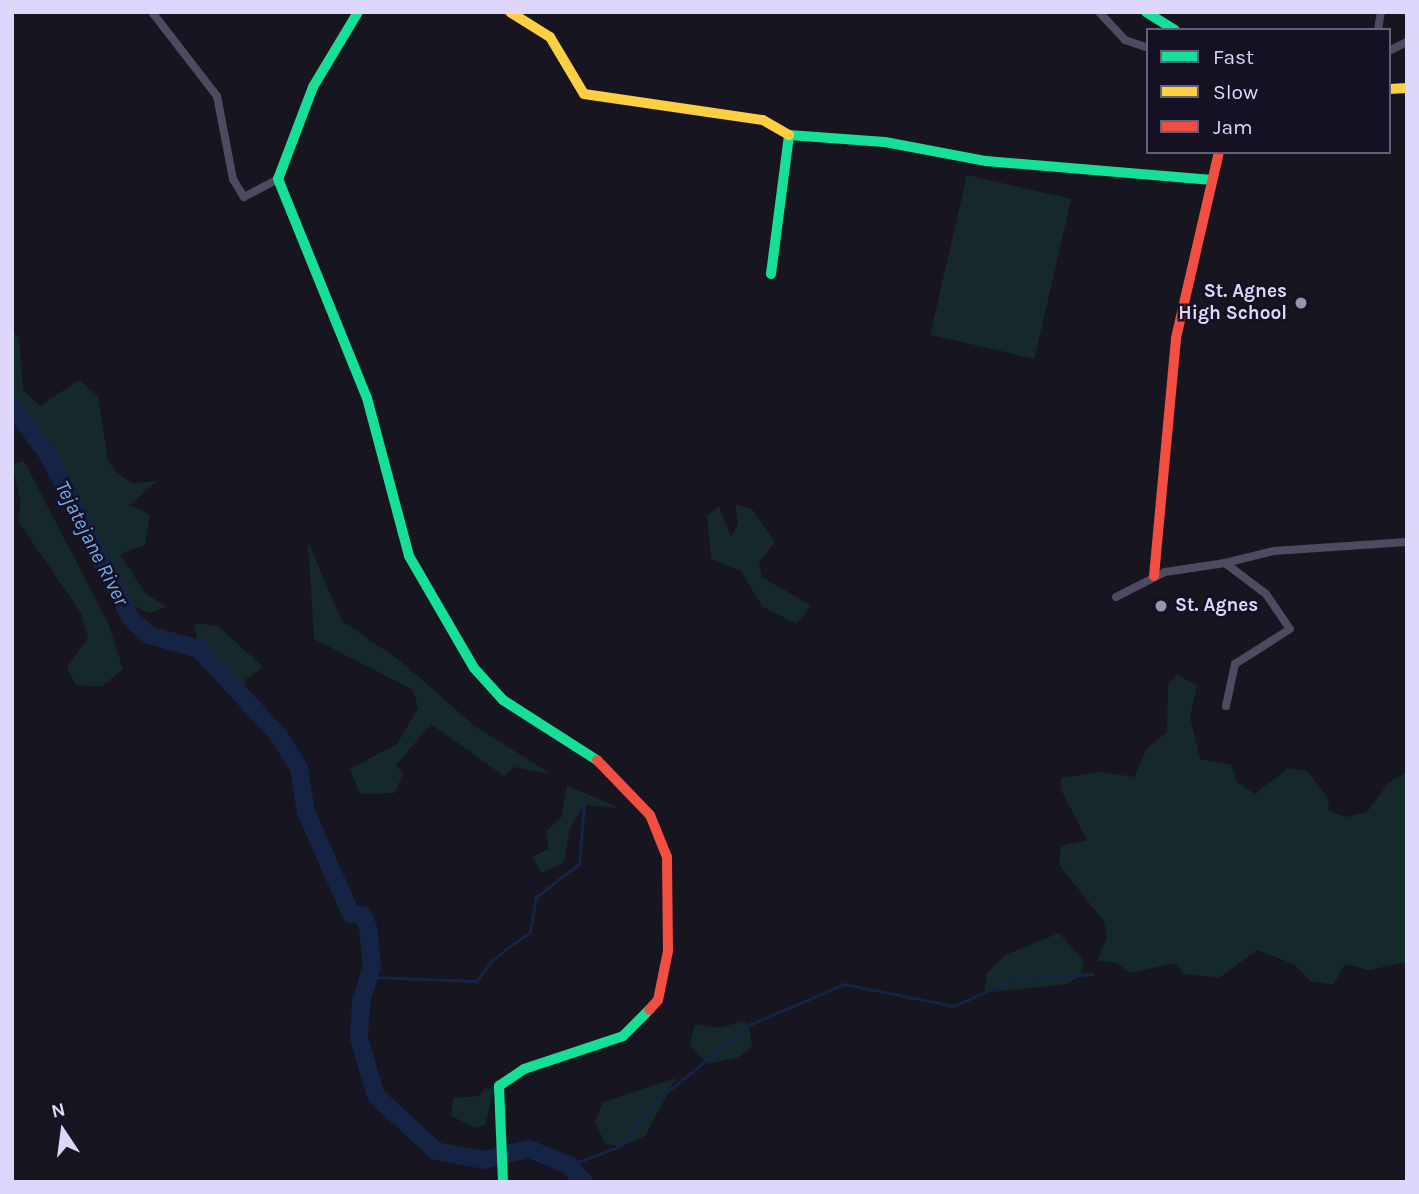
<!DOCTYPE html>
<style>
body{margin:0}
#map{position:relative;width:1419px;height:1194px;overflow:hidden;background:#17151f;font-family:Karla,sans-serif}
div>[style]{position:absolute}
.green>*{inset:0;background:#15292a;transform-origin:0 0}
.stream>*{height:2.5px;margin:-1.25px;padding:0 1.25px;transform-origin:1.25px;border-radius:1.25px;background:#152444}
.river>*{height:18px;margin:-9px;padding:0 9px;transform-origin:9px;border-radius:9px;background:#152444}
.street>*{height:8px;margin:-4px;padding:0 4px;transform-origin:4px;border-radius:4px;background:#4d4b5f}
.fast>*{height:10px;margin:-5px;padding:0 5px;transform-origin:5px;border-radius:5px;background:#16e098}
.slow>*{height:10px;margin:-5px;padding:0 5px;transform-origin:5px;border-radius:5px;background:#ffcf43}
.jam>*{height:10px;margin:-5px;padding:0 5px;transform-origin:5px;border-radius:5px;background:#f24e42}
.dots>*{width:19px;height:19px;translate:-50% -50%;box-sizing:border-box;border:4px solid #151123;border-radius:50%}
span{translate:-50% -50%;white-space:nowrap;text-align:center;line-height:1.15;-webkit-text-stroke:5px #151123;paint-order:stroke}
.poi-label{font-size:19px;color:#ded7fb;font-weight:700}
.right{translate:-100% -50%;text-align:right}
.left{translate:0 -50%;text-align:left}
.water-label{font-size:21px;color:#70acef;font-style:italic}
.frame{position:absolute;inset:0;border:14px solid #ded7fb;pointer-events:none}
.legend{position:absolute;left:1146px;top:28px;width:245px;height:126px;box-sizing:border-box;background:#151123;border:2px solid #656079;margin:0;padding:9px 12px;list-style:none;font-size:21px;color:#ded7fb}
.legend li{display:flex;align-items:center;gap:14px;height:35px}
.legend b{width:35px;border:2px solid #656079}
.north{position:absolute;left:28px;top:1096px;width:70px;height:70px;-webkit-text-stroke:5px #151123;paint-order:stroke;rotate:347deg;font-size:19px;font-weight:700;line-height:28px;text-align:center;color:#ded7fb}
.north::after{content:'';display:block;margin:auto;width:24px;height:32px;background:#ded7fb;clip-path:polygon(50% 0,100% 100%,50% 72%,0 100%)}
</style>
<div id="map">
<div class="green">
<i style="left:967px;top:175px;width:107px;height:164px;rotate:13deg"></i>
<i style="clip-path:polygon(12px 332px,19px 336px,23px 390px,40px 406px,79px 380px,98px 396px,108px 461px,117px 473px,132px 483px,157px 481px,130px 505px,150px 515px,145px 545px,120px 554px,145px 593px,166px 607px,149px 613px,130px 604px,52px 462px,52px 444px,31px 433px,12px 408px)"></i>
<i style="clip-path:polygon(24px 461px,108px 623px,123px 669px,101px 687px,76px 685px,67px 667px,88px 638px,81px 613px,18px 521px,21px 503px,12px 464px)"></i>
<i style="clip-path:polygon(735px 504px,752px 509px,775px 542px,759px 562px,762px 577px,812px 606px,796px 624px,762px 606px,741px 571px,711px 559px,707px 516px,719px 506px,731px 537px,738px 524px)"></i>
<i style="clip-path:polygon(308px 542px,342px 621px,399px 660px,476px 727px,551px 774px,515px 767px,504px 776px,431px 724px,396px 765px,403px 773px,395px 793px,360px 794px,350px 769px,397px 744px,418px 708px,413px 690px,314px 639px)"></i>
<i style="clip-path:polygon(194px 623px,218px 626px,263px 667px,245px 680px,245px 698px,199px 649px)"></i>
<i style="clip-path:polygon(1177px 674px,1197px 686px,1190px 717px,1200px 759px,1231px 765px,1237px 782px,1255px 794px,1288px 768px,1307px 771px,1328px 798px,1329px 811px,1346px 817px,1367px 812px,1389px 782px,1407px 772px,1407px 962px,1369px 970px,1345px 964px,1333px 985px,1310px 981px,1294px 964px,1257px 950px,1219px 978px,1184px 974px,1175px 963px,1129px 973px,1117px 963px,1097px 961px,1107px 938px,1104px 922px,1059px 864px,1061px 846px,1087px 840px,1060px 788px,1061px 778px,1100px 772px,1134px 777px,1147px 748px,1167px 732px,1168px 684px)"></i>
<i style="clip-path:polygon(567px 785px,619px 808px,584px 805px,570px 828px,564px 862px,542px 873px,532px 857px,549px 849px,546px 831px,561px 818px)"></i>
<i style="clip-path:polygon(1059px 933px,1084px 960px,1081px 975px,1067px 984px,984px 993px,987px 973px,1005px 955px)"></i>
<i style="clip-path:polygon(742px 1021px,749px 1025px,752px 1046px,739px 1057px,708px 1064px,690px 1045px,695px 1024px,720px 1028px)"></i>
<i style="clip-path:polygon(676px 1078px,645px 1136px,621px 1146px,605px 1144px,595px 1121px,603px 1102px)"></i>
<i style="clip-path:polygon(485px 1088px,494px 1089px,485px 1125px,476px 1128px,451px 1116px,453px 1098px,479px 1096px)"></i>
</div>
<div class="stream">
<i style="left:368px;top:977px;width:109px;rotate:2.1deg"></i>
<i style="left:477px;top:981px;width:26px;rotate:-54deg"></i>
<i style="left:492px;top:960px;width:47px;rotate:-36.4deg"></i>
<i style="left:530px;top:932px;width:36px;rotate:-80deg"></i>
<i style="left:536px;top:897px;width:54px;rotate:-37.5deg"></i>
<i style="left:579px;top:864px;width:59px;rotate:-85.2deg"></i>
<i style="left:569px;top:1165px;width:55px;rotate:-20.1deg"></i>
<i style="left:621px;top:1146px;width:60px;rotate:-51deg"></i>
<i style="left:659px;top:1099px;width:117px;rotate:-39.4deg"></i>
<i style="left:749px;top:1025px;width:103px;rotate:-23.3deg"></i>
<i style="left:844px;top:984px;width:112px;rotate:11.3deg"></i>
<i style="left:954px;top:1006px;width:64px;rotate:-24.1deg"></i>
<i style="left:1012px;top:980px;width:81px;rotate:-4.2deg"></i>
</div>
<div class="river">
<i style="left:12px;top:406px;width:62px;rotate:53.5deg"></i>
<i style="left:49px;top:456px;width:182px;rotate:63.3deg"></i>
<i style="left:131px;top:619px;width:24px;rotate:42deg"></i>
<i style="left:149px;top:635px;width:52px;rotate:15.6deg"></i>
<i style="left:199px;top:649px;width:118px;rotate:47.4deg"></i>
<i style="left:279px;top:736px;width:38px;rotate:58deg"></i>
<i style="left:299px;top:768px;width:45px;rotate:81deg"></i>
<i style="left:306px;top:812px;width:111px;rotate:66.2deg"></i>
<i style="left:351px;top:914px;width:12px;rotate:5deg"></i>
<i style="left:363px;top:915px;width:14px;rotate:69deg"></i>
<i style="left:368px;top:928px;width:38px;rotate:84deg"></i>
<i style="left:372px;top:966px;width:37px;rotate:107deg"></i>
<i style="left:361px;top:1001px;width:37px;rotate:93deg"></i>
<i style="left:359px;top:1038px;width:60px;rotate:73.7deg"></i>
<i style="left:376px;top:1096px;width:81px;rotate:42.5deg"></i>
<i style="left:436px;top:1151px;width:48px;rotate:10.8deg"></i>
<i style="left:483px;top:1160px;width:47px;rotate:-13.4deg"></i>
<i style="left:529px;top:1149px;width:43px;rotate:21.8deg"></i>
<i style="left:569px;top:1165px;width:23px;rotate:49deg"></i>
</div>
<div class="street">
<i style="left:152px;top:12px;width:106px;rotate:52.3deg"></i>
<i style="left:217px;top:96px;width:85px;rotate:79.1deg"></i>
<i style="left:233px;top:179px;width:21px;rotate:59deg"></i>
<i style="left:244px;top:197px;width:38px;rotate:-28deg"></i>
<i style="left:1099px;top:12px;width:38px;rotate:47deg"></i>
<i style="left:1125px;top:40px;width:24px;rotate:19deg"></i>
<i style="left:1378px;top:30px;width:18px;rotate:-81deg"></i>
<i style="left:1389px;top:51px;width:20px;rotate:-27deg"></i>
<i style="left:1225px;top:563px;width:50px;rotate:-13.8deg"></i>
<i style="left:1274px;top:551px;width:133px;rotate:-3.9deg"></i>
<i style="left:1116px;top:597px;width:55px;rotate:-27deg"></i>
<i style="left:1165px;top:572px;width:61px;rotate:-8.5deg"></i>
<i style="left:1225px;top:563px;width:51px;rotate:37.1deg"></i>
<i style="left:1266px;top:594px;width:42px;rotate:55.6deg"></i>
<i style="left:1290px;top:629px;width:65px;rotate:147.5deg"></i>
<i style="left:1235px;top:664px;width:43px;rotate:102.1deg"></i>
</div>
<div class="fast">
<i style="left:358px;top:12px;width:87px;rotate:121deg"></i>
<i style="left:313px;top:87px;width:98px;rotate:110.8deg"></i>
<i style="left:278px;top:179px;width:236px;rotate:67.9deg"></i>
<i style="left:367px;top:398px;width:163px;rotate:75.1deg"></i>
<i style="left:409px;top:556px;width:129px;rotate:59.9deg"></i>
<i style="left:474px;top:668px;width:43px;rotate:47.8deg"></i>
<i style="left:503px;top:700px;width:112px;rotate:32.6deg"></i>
<i style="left:1146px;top:12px;width:34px;rotate:32deg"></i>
<i style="left:771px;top:274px;width:140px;rotate:-82.6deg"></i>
<i style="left:789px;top:135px;width:96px;rotate:4.2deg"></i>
<i style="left:885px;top:142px;width:103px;rotate:10.7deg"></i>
<i style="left:986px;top:161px;width:227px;rotate:4.8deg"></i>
<i style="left:503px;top:1182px;width:96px;rotate:-92.4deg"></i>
<i style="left:499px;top:1086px;width:30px;rotate:-34deg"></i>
<i style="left:524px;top:1069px;width:104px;rotate:-18.4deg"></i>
<i style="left:623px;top:1036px;width:37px;rotate:-45deg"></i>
</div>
<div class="slow">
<i style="left:510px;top:12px;width:47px;rotate:32deg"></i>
<i style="left:550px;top:37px;width:66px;rotate:59.2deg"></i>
<i style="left:584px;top:94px;width:181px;rotate:8.3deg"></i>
<i style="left:763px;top:120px;width:30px;rotate:30deg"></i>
<i style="left:1389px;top:89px;width:18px;rotate:-3deg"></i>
</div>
<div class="jam">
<i style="left:1154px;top:576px;width:239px;rotate:-84.7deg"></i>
<i style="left:1176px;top:338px;width:191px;rotate:-77deg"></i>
<i style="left:597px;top:760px;width:76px;rotate:46.1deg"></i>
<i style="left:650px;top:815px;width:45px;rotate:68deg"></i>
<i style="left:667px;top:857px;width:94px;rotate:89.4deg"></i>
<i style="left:668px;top:951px;width:50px;rotate:101.5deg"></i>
<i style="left:658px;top:1000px;width:13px;rotate:132deg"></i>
</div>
<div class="dots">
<i style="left:1301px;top:303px;background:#9893ae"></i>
<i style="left:1161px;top:606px;background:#9893ae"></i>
</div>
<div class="poi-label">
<span class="right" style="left:1287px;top:303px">St. Agnes<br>High School</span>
<span class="left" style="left:1175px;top:606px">St. Agnes</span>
</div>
<div class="water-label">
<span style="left:92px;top:543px;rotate:63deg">Tejatejane River</span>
</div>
<div class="frame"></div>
<ul class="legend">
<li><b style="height:9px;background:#16e098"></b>Fast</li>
<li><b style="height:9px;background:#ffcf43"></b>Slow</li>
<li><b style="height:9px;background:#f24e42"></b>Jam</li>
</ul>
<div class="north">N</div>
</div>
